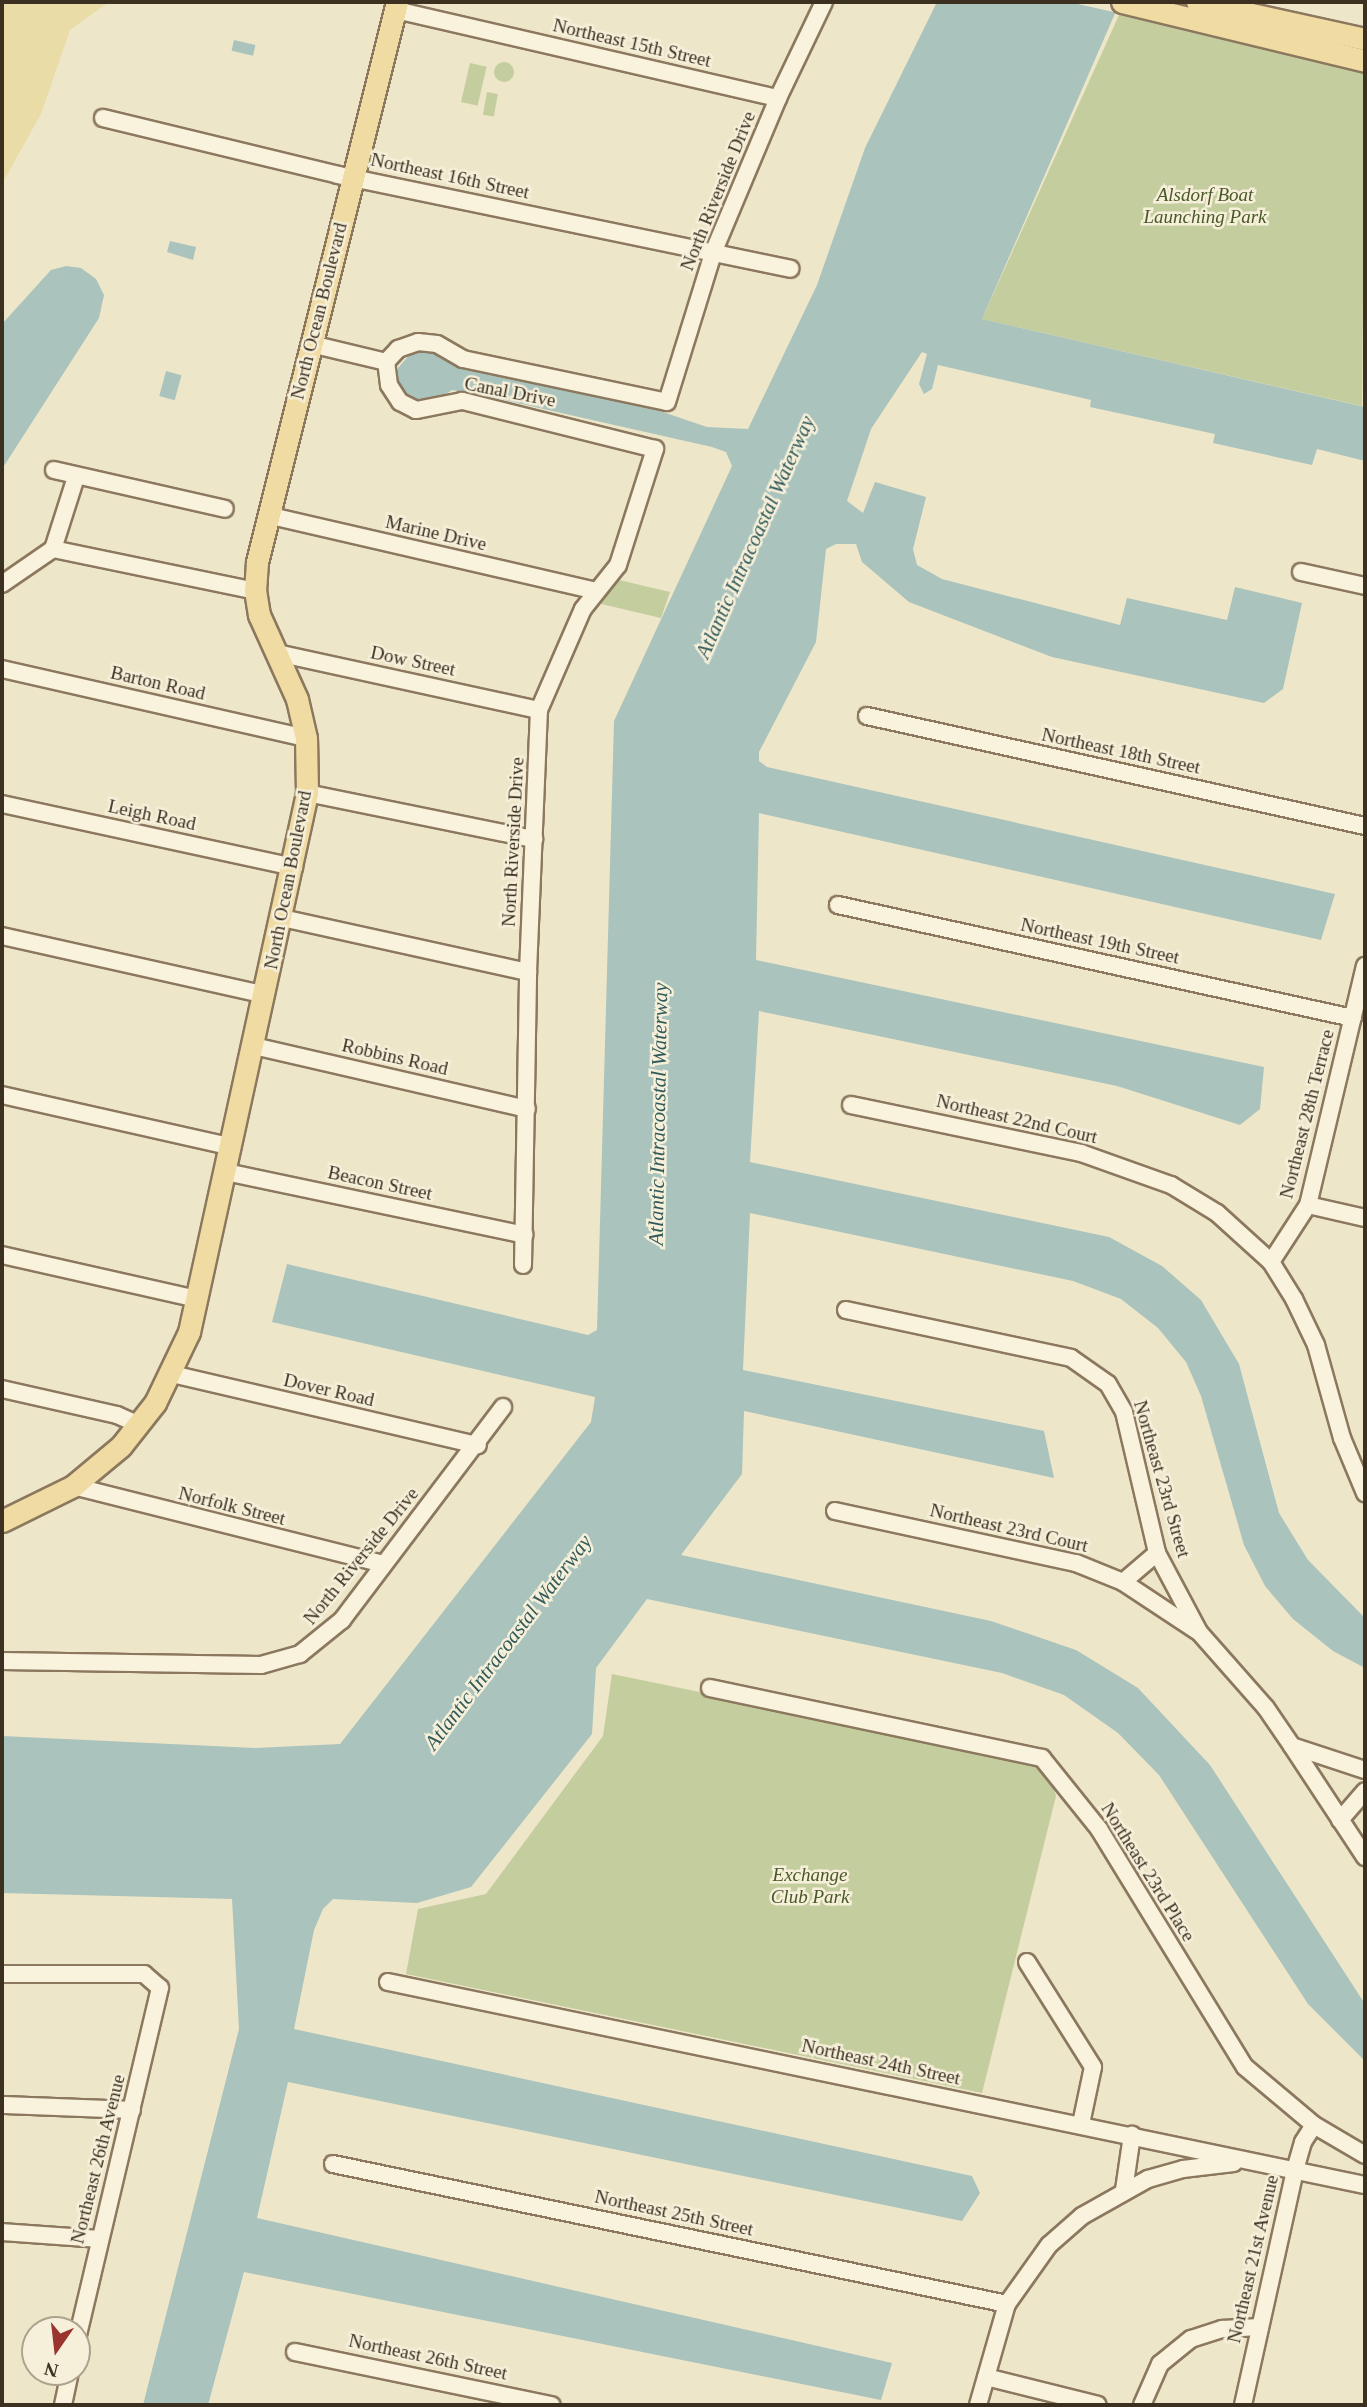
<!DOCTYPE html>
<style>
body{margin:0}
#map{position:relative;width:1367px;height:2407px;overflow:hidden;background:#eee6c9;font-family:Georgia,serif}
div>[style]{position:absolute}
.green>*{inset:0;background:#c4cd9d;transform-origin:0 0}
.round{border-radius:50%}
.sand>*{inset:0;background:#e9dca7}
.water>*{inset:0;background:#aac3bd;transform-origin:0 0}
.pier>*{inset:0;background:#eee6c9}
.roads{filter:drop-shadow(2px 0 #8b785e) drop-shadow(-2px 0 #8b785e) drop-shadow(0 2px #8b785e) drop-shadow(0 -2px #8b785e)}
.minor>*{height:16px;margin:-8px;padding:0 8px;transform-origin:8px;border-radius:8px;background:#f9f2dd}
.major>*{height:21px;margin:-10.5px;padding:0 10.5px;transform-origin:10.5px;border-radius:10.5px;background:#f0dca3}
span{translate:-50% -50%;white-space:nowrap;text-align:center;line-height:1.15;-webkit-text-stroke:5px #f6efd9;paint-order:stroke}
.street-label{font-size:19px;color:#3c3021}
.park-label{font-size:19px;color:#495828;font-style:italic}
.water-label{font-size:21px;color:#315b5b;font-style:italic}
.frame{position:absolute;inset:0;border:4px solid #3c3021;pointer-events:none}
.north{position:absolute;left:21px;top:2316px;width:70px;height:70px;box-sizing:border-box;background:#f6efd9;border:2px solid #aca38f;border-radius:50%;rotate:194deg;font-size:19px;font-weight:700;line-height:28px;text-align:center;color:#3c3021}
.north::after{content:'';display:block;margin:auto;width:24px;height:32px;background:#99342e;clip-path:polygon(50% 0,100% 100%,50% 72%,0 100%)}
</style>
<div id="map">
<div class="green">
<i style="clip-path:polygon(1119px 15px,1365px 73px,1362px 406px,982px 319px)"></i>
<i class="round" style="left:494px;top:62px;width:20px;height:20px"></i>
<i style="left:470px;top:63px;width:17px;height:40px;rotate:13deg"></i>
<i style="left:487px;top:92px;width:11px;height:23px;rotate:10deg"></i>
<i style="clip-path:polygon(619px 580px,670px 592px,661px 618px,597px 603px)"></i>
<i style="clip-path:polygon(612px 1674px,1046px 1763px,1056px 1796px,982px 2093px,406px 1974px,418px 1909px,486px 1894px,603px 1736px)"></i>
</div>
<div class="sand">
<i style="clip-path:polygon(2px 2px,109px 2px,70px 30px,41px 114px,2px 184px)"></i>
</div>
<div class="water">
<i style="clip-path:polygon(937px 2px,1120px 2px,982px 319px,1365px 407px,1365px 461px,1317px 449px,1312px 465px,1213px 443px,1215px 434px,1090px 407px,1091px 400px,938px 365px,932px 389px,924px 394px,919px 384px,927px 354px,922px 352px,871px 429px,847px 501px,863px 513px,875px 482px,926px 497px,913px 549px,917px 565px,942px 579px,1120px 625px,1127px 598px,1227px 620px,1235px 587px,1302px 603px,1283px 689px,1264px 703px,1052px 657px,909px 602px,862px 562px,856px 544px,836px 544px,826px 549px,816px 642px,759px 752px,759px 761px,767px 767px,1335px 894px,1321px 940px,759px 813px,756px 960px,1264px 1067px,1260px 1109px,1240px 1125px,1117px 1086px,759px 1011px,750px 1162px,1109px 1237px,1162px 1266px,1201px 1300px,1239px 1364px,1279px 1513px,1308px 1560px,1365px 1618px,1365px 1668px,1333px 1651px,1293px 1619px,1265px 1586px,1244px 1545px,1201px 1396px,1186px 1362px,1158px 1328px,1121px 1299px,1073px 1281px,750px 1213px,743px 1370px,1044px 1431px,1054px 1478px,744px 1411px,742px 1474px,681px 1555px,991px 1621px,1076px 1650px,1138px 1688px,1210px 1765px,1365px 2004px,1365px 2061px,1308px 2004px,1159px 1775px,1118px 1733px,1064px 1695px,1002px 1673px,647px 1599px,596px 1668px,592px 1734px,471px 1887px,417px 1903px,333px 1899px,323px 1909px,314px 1930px,294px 2029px,972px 2176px,980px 2193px,962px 2221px,288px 2082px,257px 2218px,892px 2363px,881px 2400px,244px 2272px,208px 2405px,143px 2405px,239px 2029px,232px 1899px,2px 1893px,2px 1736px,255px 1748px,340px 1744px,591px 1422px,595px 1397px,272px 1322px,287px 1264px,588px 1335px,597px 1330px,614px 721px,732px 466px,726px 452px,712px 447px,486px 396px,452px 390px,437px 400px,411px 400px,398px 387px,398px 368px,411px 353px,432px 350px,455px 364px,657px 410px,707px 427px,748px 429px,817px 285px,865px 148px)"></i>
<i style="left:234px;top:40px;width:22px;height:11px;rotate:13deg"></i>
<i style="clip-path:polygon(170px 241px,196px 247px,193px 260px,167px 252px)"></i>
<i style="clip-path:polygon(66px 266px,81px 268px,96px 279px,104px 295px,99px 318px,2px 469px,2px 324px,51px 270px)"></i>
<i style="left:166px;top:371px;width:16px;height:26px;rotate:15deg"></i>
</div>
<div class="pier">
<i style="clip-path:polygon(1069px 2px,1123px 2px,1118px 13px)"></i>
</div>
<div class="roads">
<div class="minor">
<i style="left:396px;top:10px;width:392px;rotate:13deg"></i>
<i style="left:103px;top:118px;width:242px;rotate:13.6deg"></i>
<i style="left:338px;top:175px;width:462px;rotate:11.7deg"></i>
<i style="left:311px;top:344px;width:77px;rotate:13.5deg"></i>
<i style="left:54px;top:470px;width:175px;rotate:12.8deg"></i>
<i style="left:267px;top:515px;width:337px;rotate:13deg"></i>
<i style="left:53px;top:549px;width:206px;rotate:11.7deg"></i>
<i style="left:1301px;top:572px;width:66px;rotate:12.3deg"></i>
<i style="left:2px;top:584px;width:62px;rotate:-34.5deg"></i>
<i style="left:53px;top:549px;width:76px;rotate:-72.3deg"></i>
<i style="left:277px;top:653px;width:268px;rotate:12.3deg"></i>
<i style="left:2px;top:669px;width:312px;rotate:12.8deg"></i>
<i style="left:867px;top:716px;width:510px;rotate:12.46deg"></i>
<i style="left:307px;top:793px;width:232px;rotate:11.5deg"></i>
<i style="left:2px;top:804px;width:299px;rotate:12.2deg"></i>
<i style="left:838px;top:905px;width:527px;rotate:12.38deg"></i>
<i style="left:282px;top:918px;width:252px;rotate:12.4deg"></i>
<i style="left:2px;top:936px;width:270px;rotate:12.6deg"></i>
<i style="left:254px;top:1046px;width:280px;rotate:13deg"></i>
<i style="left:2px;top:1095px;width:236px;rotate:12.7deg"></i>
<i style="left:851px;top:1105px;width:235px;rotate:11.8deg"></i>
<i style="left:1081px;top:1153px;width:96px;rotate:19.6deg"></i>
<i style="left:1171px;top:1185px;width:54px;rotate:31.3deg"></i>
<i style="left:1217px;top:1213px;width:73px;rotate:42.2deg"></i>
<i style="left:1271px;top:1262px;width:44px;rotate:58.1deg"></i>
<i style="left:1294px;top:1299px;width:51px;rotate:64.4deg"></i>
<i style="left:1316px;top:1345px;width:97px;rotate:74.4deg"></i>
<i style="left:1342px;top:1438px;width:60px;rotate:67.3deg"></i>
<i style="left:226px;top:1172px;width:305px;rotate:11.9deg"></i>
<i style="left:1308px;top:1205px;width:58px;rotate:12.8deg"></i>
<i style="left:2px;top:1255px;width:201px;rotate:12.7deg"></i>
<i style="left:1271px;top:1262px;width:68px;rotate:-57deg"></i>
<i style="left:1308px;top:1205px;width:246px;rotate:-76.6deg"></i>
<i style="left:523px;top:1265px;width:293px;rotate:-89deg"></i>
<i style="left:528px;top:972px;width:262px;rotate:-87.6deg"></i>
<i style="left:539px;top:710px;width:110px;rotate:-66.5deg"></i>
<i style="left:583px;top:609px;width:56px;rotate:-51.5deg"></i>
<i style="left:618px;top:565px;width:122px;rotate:-72.3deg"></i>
<i style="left:655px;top:449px;width:199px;rotate:-166deg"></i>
<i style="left:462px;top:401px;width:47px;rotate:168.9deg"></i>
<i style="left:416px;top:410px;width:18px;rotate:-153deg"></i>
<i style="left:400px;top:402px;width:20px;rotate:-123deg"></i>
<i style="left:389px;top:385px;width:23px;rotate:-97deg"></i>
<i style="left:386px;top:362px;width:18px;rotate:-47deg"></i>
<i style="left:398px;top:349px;width:21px;rotate:-19deg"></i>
<i style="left:418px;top:342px;width:19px;rotate:6deg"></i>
<i style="left:437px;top:344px;width:30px;rotate:30deg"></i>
<i style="left:463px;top:359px;width:208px;rotate:11.9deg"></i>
<i style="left:667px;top:402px;width:156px;rotate:-72.8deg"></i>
<i style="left:713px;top:253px;width:168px;rotate:-67.2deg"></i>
<i style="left:778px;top:98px;width:106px;rotate:-64.4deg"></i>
<i style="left:846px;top:1310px;width:230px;rotate:12deg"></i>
<i style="left:1071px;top:1358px;width:45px;rotate:35.1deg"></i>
<i style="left:1108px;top:1384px;width:32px;rotate:60deg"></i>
<i style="left:1124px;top:1412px;width:145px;rotate:76.8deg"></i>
<i style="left:1157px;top:1553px;width:89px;rotate:62deg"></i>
<i style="left:1199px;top:1632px;width:101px;rotate:48.6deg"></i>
<i style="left:1266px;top:1708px;width:46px;rotate:55.6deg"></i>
<i style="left:1292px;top:1746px;width:77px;rotate:18.2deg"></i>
<i style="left:172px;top:1374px;width:314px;rotate:13.1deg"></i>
<i style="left:2px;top:1389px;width:118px;rotate:12.7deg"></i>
<i style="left:117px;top:1415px;width:24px;rotate:24deg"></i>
<i style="left:73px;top:1486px;width:320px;rotate:14.1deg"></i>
<i style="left:835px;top:1511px;width:247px;rotate:12.2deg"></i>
<i style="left:1076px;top:1563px;width:51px;rotate:22deg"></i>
<i style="left:1123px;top:1582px;width:89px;rotate:33.5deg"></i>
<i style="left:1123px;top:1582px;width:45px;rotate:-40.5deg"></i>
<i style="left:2px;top:1661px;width:259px;rotate:0.9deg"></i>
<i style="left:261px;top:1665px;width:41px;rotate:-15.8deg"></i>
<i style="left:300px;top:1654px;width:54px;rotate:-39deg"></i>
<i style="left:342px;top:1620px;width:267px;rotate:-52.9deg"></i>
<i style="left:710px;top:1688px;width:339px;rotate:11.9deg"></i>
<i style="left:1042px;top:1758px;width:91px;rotate:51.2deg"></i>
<i style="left:1099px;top:1829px;width:279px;rotate:58.5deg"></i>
<i style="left:1245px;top:2067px;width:90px;rotate:40deg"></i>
<i style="left:1314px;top:2125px;width:59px;rotate:30.5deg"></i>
<i style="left:1292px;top:1746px;width:133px;rotate:56.7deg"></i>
<i style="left:1340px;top:1820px;width:38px;rotate:-49deg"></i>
<i style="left:1027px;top:1962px;width:124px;rotate:57.8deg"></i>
<i style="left:1093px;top:2067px;width:58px;rotate:101.9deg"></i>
<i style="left:2px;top:1974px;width:142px"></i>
<i style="left:144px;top:1974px;width:21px;rotate:41deg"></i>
<i style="left:160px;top:1988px;width:362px;rotate:103.3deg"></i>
<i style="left:388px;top:1982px;width:998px;rotate:11.74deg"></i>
<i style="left:2px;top:2105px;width:130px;rotate:2.2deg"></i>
<i style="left:333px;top:2164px;width:688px;rotate:11.73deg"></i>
<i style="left:1124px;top:2190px;width:56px;rotate:-81.7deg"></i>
<i style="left:2px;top:2232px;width:97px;rotate:4.1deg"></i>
<i style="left:295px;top:2352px;width:262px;rotate:11.7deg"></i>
<i style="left:986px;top:2377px;width:115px;rotate:14deg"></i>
<i style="left:63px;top:2405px;width:34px;rotate:-78deg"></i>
<i style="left:978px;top:2405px;width:105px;rotate:-74deg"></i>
<i style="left:1007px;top:2304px;width:72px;rotate:-54.6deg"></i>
<i style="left:1049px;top:2245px;width:44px;rotate:-41.3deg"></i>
<i style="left:1082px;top:2216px;width:76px;rotate:-29.3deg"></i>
<i style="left:1148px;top:2179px;width:36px;rotate:-16deg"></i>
<i style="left:1183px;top:2169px;width:51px;rotate:-6.7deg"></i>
<i style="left:1142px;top:2405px;width:45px;rotate:-66.3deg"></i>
<i style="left:1160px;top:2364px;width:40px;rotate:-39deg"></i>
<i style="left:1191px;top:2339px;width:33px;rotate:-18deg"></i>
<i style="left:1222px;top:2329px;width:38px;rotate:-3deg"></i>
<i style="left:1243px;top:2405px;width:241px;rotate:-77.5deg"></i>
<i style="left:1295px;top:2170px;width:29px;rotate:-74deg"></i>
<i style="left:1303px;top:2142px;width:20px;rotate:-57deg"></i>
</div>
<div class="major">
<i style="left:1122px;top:2px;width:250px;rotate:13.6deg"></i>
<i style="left:1197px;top:2px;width:172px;rotate:12.4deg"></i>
<i style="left:2px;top:1521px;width:79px;rotate:-26.2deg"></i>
<i style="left:73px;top:1486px;width:62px;rotate:-39.8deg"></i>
<i style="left:121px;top:1446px;width:55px;rotate:-51.7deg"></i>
<i style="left:155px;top:1403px;width:79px;rotate:-64.4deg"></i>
<i style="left:189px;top:1332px;width:552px;rotate:-77.65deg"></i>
<i style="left:307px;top:793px;width:55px;rotate:-91deg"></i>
<i style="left:306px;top:738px;width:40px;rotate:-103deg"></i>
<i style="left:297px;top:699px;width:92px;rotate:-114.3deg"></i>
<i style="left:259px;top:615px;width:24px;rotate:-99deg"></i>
<i style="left:255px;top:591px;width:29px;rotate:-86deg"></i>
<i style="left:257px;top:562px;width:577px;rotate:-75.96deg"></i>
</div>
</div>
<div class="street-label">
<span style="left:632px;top:43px;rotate:13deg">Northeast 15th Street</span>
<span style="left:450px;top:176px;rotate:12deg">Northeast 16th Street</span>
<span style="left:718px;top:191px;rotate:-68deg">North Riverside Drive</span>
<span style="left:319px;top:311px;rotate:-76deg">North Ocean Boulevard</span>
<span style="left:510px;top:392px;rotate:11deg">Canal Drive</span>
<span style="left:436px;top:533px;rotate:13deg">Marine Drive</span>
<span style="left:413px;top:661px;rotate:12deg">Dow Street</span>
<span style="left:158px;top:683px;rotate:13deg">Barton Road</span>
<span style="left:1121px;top:751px;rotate:12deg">Northeast 18th Street</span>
<span style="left:152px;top:815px;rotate:12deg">Leigh Road</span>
<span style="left:513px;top:842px;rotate:-87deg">North Riverside Drive</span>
<span style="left:288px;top:880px;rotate:-79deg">North Ocean Boulevard</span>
<span style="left:1100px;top:941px;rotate:12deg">Northeast 19th Street</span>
<span style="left:395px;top:1057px;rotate:13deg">Robbins Road</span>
<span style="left:1307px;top:1114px;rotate:-76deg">Northeast 28th Terrace</span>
<span style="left:1017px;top:1119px;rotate:13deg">Northeast 22nd Court</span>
<span style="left:380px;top:1183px;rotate:12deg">Beacon Street</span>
<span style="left:329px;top:1390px;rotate:13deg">Dover Road</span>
<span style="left:1162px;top:1479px;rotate:74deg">Northeast 23rd Street</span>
<span style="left:232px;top:1506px;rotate:14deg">Norfolk Street</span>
<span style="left:1009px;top:1528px;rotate:13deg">Northeast 23rd Court</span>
<span style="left:361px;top:1556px;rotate:-51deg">North Riverside Drive</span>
<span style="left:1148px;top:1872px;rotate:58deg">Northeast 23rd Place</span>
<span style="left:881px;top:2062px;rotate:12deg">Northeast 24th Street</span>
<span style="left:98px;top:2159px;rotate:-76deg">Northeast 26th Avenue</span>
<span style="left:674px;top:2213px;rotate:12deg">Northeast 25th Street</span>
<span style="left:1253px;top:2259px;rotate:-77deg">Northeast 21st Avenue</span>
<span style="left:428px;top:2357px;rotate:12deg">Northeast 26th Street</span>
</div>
<div class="park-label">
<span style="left:1205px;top:206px">Alsdorf Boat<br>Launching Park</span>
<span style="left:810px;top:1886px">Exchange<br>Club Park</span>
</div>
<div class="water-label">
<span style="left:755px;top:537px;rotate:-66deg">Atlantic Intracoastal Waterway</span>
<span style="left:658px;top:1114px;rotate:-89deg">Atlantic Intracoastal Waterway</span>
<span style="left:508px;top:1642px;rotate:-53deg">Atlantic Intracoastal Waterway</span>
</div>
<div class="frame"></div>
<div class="north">N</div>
</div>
